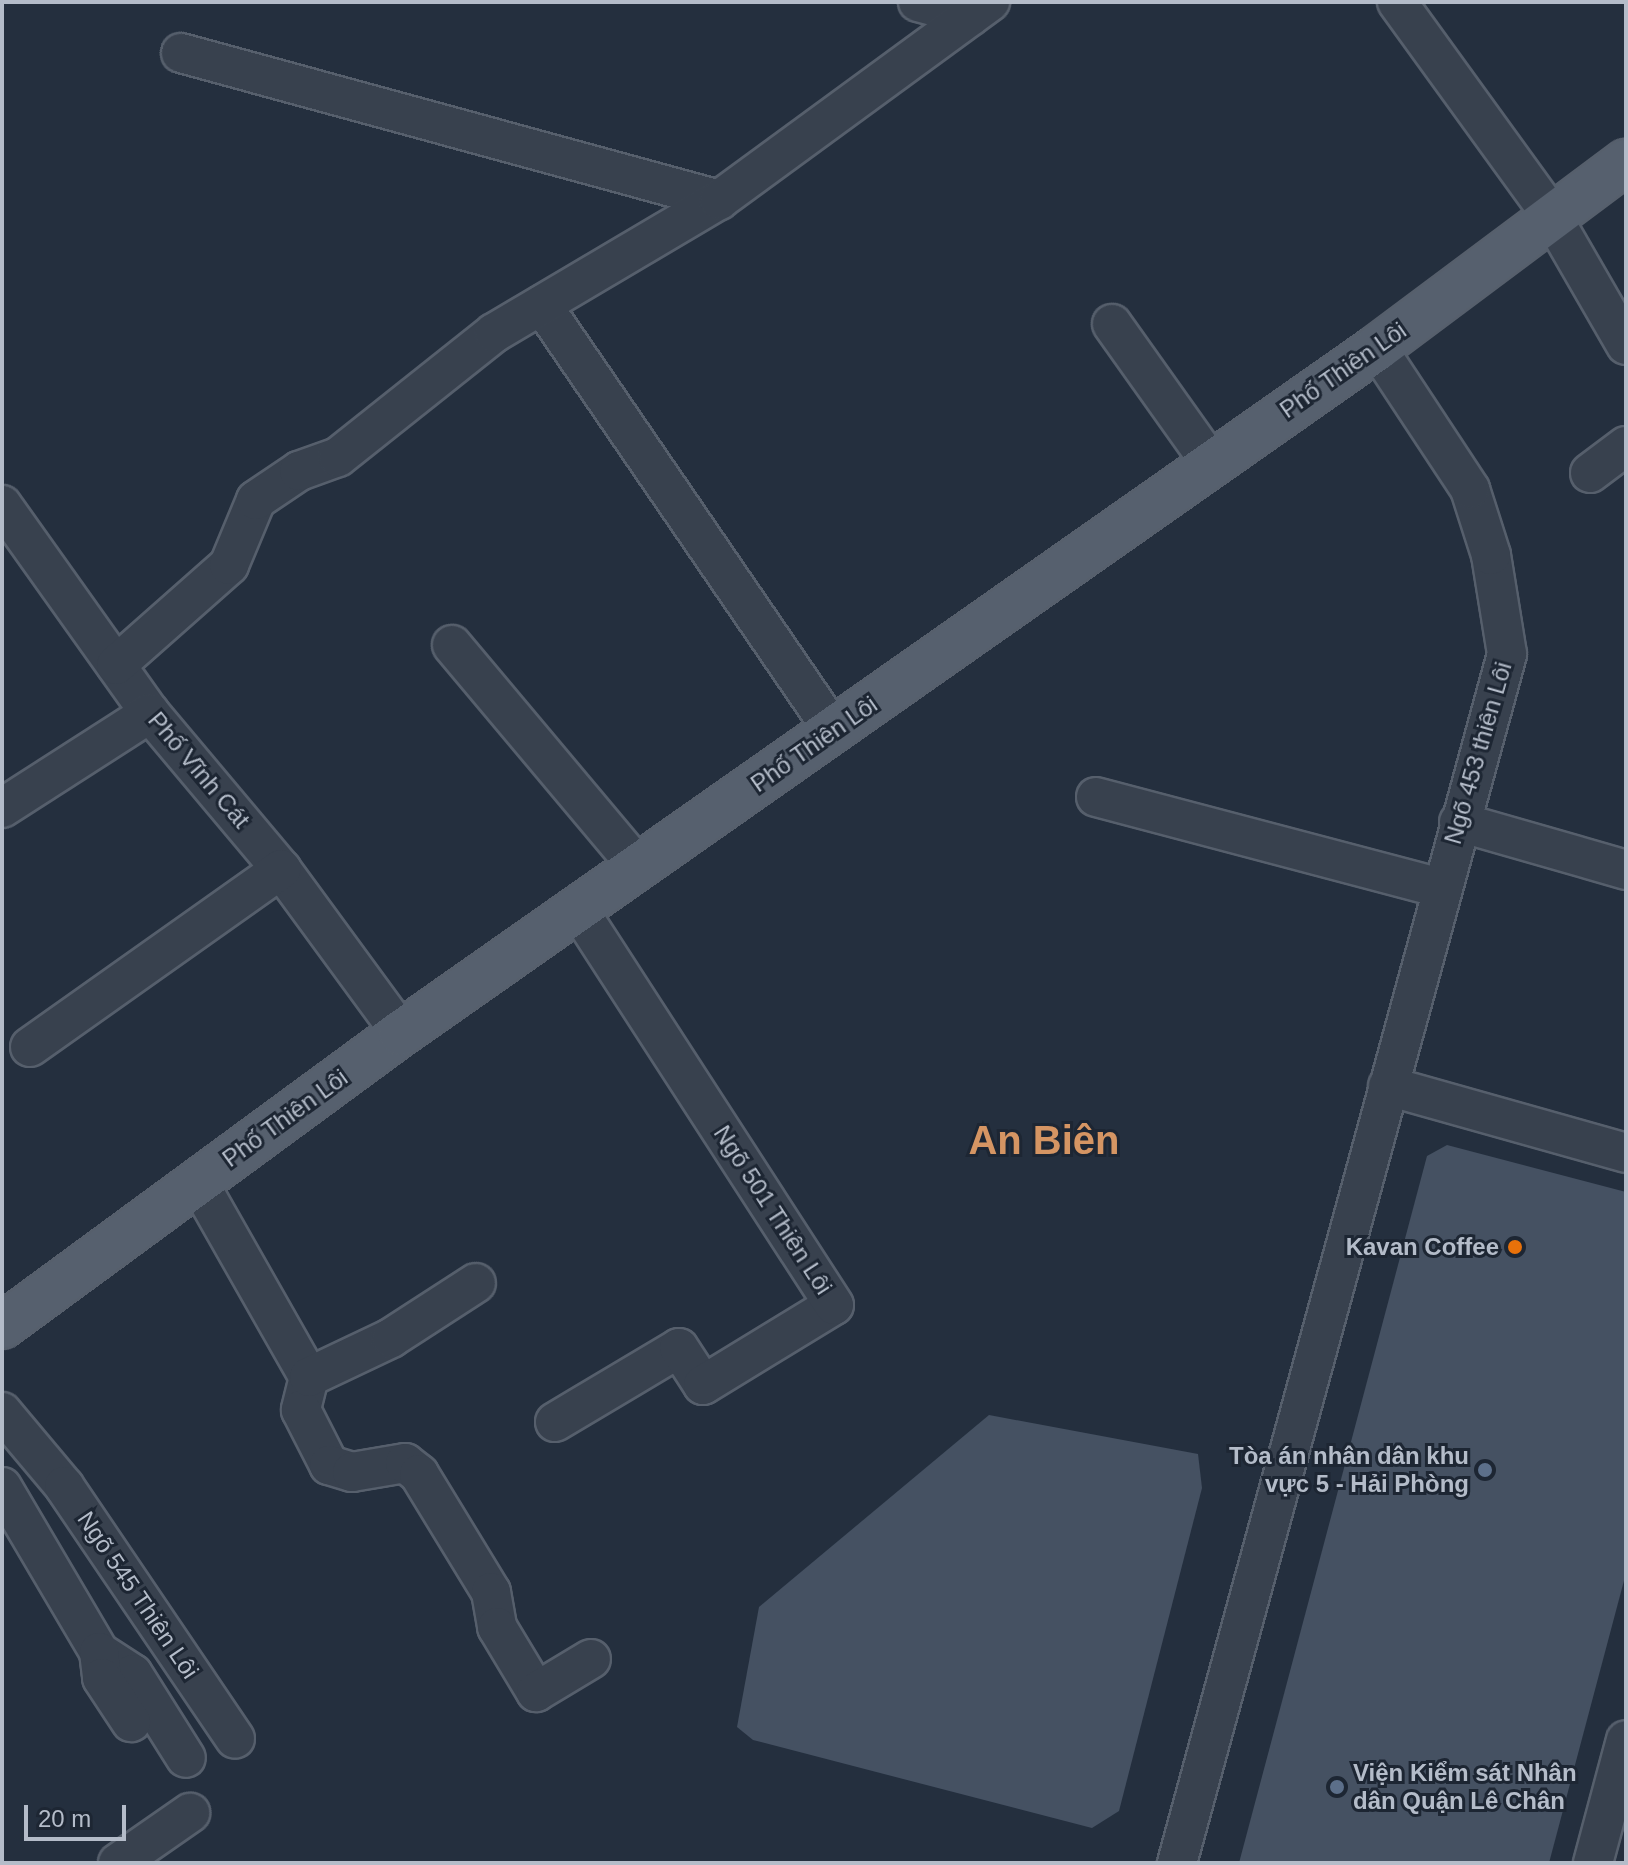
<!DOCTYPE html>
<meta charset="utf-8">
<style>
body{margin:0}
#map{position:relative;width:1628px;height:1865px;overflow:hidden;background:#242f3e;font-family:Helvetica,sans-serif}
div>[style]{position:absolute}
.building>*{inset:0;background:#455162}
.roads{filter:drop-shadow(2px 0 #565f6c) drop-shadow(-2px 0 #565f6c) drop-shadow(0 2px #565f6c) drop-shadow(0 -2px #565f6c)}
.minor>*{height:38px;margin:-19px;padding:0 19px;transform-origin:19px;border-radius:19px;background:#38414e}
.major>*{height:44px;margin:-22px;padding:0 22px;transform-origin:22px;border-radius:22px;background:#56606e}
.dots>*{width:22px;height:22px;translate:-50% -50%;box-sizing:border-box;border:4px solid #1d2633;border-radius:50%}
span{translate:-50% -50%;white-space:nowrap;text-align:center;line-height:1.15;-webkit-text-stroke:6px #1d2633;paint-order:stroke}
.street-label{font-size:24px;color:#b4bcc9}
.poi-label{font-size:24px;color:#b4bcc9;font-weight:700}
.right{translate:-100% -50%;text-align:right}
.left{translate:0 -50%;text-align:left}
.town-label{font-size:40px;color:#d59563;font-weight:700}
.frame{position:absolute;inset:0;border:4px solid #b4bcc9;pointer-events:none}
.scale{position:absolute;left:24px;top:1805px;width:102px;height:36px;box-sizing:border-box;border:4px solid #b4bcc9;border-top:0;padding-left:10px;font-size:24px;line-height:28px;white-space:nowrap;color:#b4bcc9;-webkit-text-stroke:6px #1d2633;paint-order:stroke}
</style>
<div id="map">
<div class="building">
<i style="clip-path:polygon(1447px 1145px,1626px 1192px,1626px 1573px,1549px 1863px,1239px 1863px,1427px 1156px)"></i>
<i style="clip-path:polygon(989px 1415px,1198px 1454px,1202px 1488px,1119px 1811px,1092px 1828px,753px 1740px,737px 1727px,759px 1607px)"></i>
</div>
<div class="roads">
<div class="minor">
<i style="left:918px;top:2px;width:54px;rotate:15.1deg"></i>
<i style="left:1397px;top:2px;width:263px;rotate:54.1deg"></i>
<i style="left:1551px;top:215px;width:150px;rotate:60deg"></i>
<i style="left:181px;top:53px;width:558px;rotate:15.28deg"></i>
<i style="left:542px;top:305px;width:515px;rotate:55.6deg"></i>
<i style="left:1112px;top:324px;width:169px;rotate:54.6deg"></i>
<i style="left:1590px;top:473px;width:45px;rotate:-36.9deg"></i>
<i style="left:2px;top:505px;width:255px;rotate:54.6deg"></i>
<i style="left:150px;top:713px;width:204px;rotate:50deg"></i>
<i style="left:281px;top:869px;width:203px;rotate:53.8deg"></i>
<i style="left:452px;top:645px;width:291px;rotate:50deg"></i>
<i style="left:116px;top:665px;width:151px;rotate:-41.5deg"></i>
<i style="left:229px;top:565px;width:70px;rotate:-67.4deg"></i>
<i style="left:256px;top:500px;width:52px;rotate:-34deg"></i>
<i style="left:299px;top:471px;width:41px;rotate:-19.7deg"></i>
<i style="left:338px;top:457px;width:199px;rotate:-38.5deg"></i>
<i style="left:494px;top:333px;width:261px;rotate:-30.6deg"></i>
<i style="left:719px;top:200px;width:336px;rotate:-36.2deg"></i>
<i style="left:1096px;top:797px;width:356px;rotate:14.8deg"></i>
<i style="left:2px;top:808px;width:176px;rotate:-32.7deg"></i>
<i style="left:1459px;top:822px;width:174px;rotate:16deg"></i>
<i style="left:30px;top:1047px;width:308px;rotate:-35.3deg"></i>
<i style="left:1388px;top:1086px;width:247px;rotate:15.7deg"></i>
<i style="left:198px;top:1182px;width:224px;rotate:60.4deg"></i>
<i style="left:309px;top:1377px;width:34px;rotate:104deg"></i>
<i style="left:301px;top:1410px;width:62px;rotate:63deg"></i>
<i style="left:329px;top:1465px;width:24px;rotate:17deg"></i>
<i style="left:352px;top:1472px;width:54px;rotate:-9.6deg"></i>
<i style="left:405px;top:1463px;width:18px;rotate:38deg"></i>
<i style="left:419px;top:1474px;width:138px;rotate:58.6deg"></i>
<i style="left:491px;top:1592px;width:36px;rotate:80deg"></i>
<i style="left:497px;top:1627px;width:76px;rotate:59deg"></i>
<i style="left:536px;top:1692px;width:64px;rotate:-31deg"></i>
<i style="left:309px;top:1377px;width:91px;rotate:-25.4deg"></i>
<i style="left:391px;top:1338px;width:101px;rotate:-32.9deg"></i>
<i style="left:2px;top:1412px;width:97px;rotate:50deg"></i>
<i style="left:64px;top:1486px;width:305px;rotate:55.9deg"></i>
<i style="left:555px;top:1422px;width:144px;rotate:-30.8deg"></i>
<i style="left:679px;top:1348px;width:44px;rotate:57deg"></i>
<i style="left:703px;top:1385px;width:153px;rotate:-31.4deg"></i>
<i style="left:834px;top:1305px;width:471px;rotate:-122.9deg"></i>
<i style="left:2px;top:1487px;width:191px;rotate:59.5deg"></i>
<i style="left:99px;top:1652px;width:40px;rotate:32.9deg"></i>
<i style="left:133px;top:1674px;width:99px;rotate:57.8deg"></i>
<i style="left:99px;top:1652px;width:26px;rotate:83deg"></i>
<i style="left:102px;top:1678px;width:53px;rotate:56.6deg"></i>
<i style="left:118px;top:1863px;width:88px;rotate:-34.8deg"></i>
<i style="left:1177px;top:1863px;width:1253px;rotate:-74.73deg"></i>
<i style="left:1507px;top:654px;width:100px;rotate:-99.2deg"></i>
<i style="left:1491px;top:555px;width:69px;rotate:-107.7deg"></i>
<i style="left:1470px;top:489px;width:169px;rotate:-123.4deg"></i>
<i style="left:1593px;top:1863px;width:127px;rotate:-75deg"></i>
</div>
<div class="major">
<i style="left:2px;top:1326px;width:495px;rotate:-36.3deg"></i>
<i style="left:401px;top:1033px;width:1192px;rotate:-35.06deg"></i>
<i style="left:1377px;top:348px;width:311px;rotate:-36.8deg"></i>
</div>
</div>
<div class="dots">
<i style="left:1515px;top:1247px;background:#e8710a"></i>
<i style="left:1485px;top:1470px;background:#5c6f8a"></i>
<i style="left:1337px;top:1787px;background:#5c6f8a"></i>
</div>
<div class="street-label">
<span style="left:1343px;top:370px;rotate:-35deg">Phố Thiên Lôi</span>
<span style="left:814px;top:744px;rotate:-35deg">Phố Thiên Lôi</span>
<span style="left:1478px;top:753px;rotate:-74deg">Ngõ 453 thiên Lôi</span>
<span style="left:199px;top:770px;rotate:50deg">Phố Vĩnh Cát</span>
<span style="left:285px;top:1118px;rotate:-36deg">Phố Thiên Lôi</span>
<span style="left:773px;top:1210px;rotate:57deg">Ngõ 501 Thiên Lôi</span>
<span style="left:138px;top:1595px;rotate:56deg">Ngõ 545 Thiên Lôi</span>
</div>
<div class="poi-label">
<span class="right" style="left:1499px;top:1247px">Kavan Coffee</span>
<span class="right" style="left:1469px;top:1470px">Tòa án nhân dân khu<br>vực 5 - Hải Phòng</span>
<span class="left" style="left:1353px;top:1787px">Viện Kiểm sát Nhân<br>dân Quận Lê Chân</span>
</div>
<div class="town-label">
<span style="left:1044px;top:1140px">An Biên</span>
</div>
<div class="frame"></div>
<div class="scale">20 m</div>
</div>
